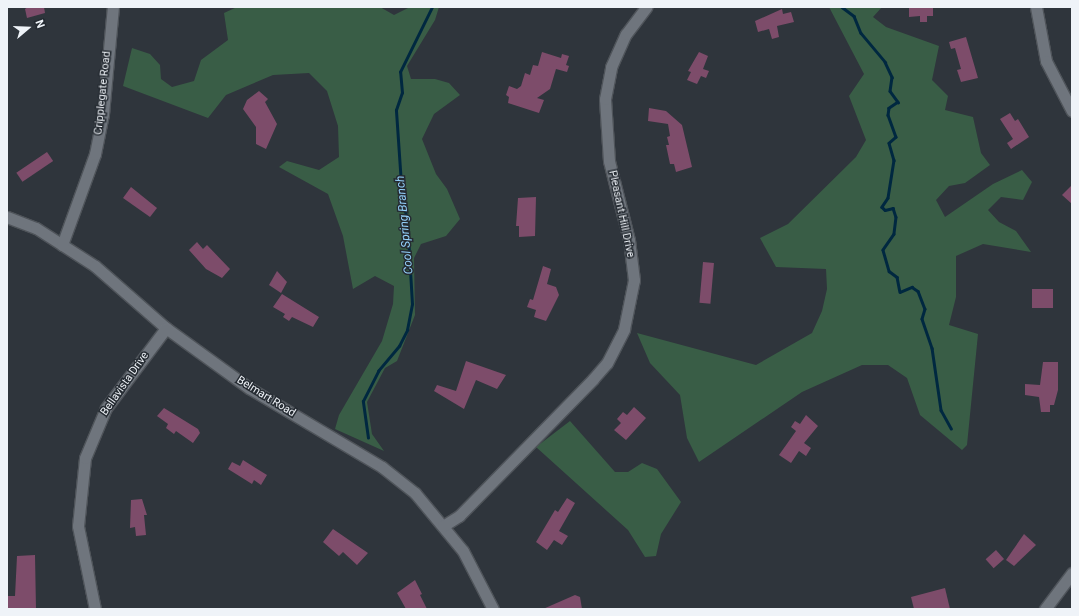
<!DOCTYPE html>
<style>
body{margin:0}
#map{position:relative;width:1079px;height:616px;overflow:hidden;background:#2f353c;font-family:Roboto,sans-serif}
div>[style]{position:absolute}
.green>*{inset:0;background:#395d46}
.stream>*{height:2.5px;margin:-1.25px;padding:0 1.25px;transform-origin:1.25px;border-radius:1.25px;background:#002840}
.building>*{inset:0;background:#7d4c6a;transform-origin:0 0}
.roads{filter:drop-shadow(1px 0 #4f545a) drop-shadow(-1px 0 #4f545a) drop-shadow(0 1px #4f545a) drop-shadow(0 -1px #4f545a)}
.minor>*{height:11px;margin:-5.5px;padding:0 5.5px;transform-origin:5.5px;border-radius:5.5px;background:#6f757d}
span{translate:-50% -50%;white-space:nowrap;text-align:center;line-height:1.15;-webkit-text-stroke:3px #252b32;paint-order:stroke}
.street-label{font-size:11px;color:#eff3f8}
.water-label{font-size:12px;color:#95d2fd;font-style:italic}
.frame{position:absolute;inset:0;border:8px solid #eff3f8;pointer-events:none}
.north{position:absolute;left:8px;top:8px;width:40px;height:40px;-webkit-text-stroke:3px #252b32;paint-order:stroke;rotate:71deg;font-size:11px;font-weight:700;line-height:16px;text-align:center;color:#eff3f8}
.north::after{content:'';display:block;margin:auto;width:14px;height:18px;background:#eff3f8;clip-path:polygon(50% 0,100% 100%,50% 72%,0 100%)}
</style>
<div id="map">
<div class="green">
<i style="clip-path:polygon(237px 7px,380px 7px,394px 15px,410px 7px,439px 7px,435px 20px,407px 66px,411px 79px,435px 79px,449px 83px,460px 95px,434px 114px,422px 139px,436px 174px,447px 189px,460px 219px,446px 236px,421px 244px,414px 258px,415px 315px,397px 361px,385px 368px,367px 402px,372px 434px,384px 451px,335px 429px,339px 415px,382px 341px,393px 304px,394px 286px,375px 276px,353px 289px,343px 236px,328px 194px,279px 167px,287px 161px,319px 170px,339px 157px,338px 126px,327px 91px,309px 73px,273px 75px,226px 95px,208px 118px,123px 86px,132px 48px,150px 54px,160px 65px,161px 79px,172px 87px,194px 81px,201px 60px,228px 40px,224px 13px)"></i>
<i style="clip-path:polygon(829px 7px,882px 7px,873px 17px,886px 27px,939px 46px,932px 80px,948px 96px,945px 110px,973px 117px,981px 153px,990px 165px,965px 183px,949px 186px,936px 200px,945px 217px,993px 184px,1022px 170px,1032px 182px,1023px 200px,1001px 197px,988px 210px,999px 222px,1016px 231px,1031px 252px,983px 244px,956px 256px,956px 297px,949px 325px,978px 334px,967px 445px,962px 450px,920px 415px,907px 378px,888px 365px,862px 365px,802px 392px,699px 462px,687px 438px,680px 395px,650px 363px,637px 333px,756px 365px,812px 333px,822px 311px,827px 289px,826px 269px,776px 267px,760px 238px,788px 224px,856px 157px,866px 140px,849px 96px,864px 74px)"></i>
<i style="clip-path:polygon(570px 421px,615px 472px,628px 472px,642px 463px,657px 469px,681px 502px,661px 534px,656px 556px,645px 557px,628px 530px,536px 447px)"></i>
</div>
<div class="stream">
<i style="left:842px;top:7px;width:15px;rotate:37deg"></i>
<i style="left:854px;top:16px;width:18px;rotate:68deg"></i>
<i style="left:861px;top:33px;width:38px;rotate:50deg"></i>
<i style="left:885px;top:62px;width:17px;rotate:65deg"></i>
<i style="left:892px;top:77px;width:14px;rotate:98deg"></i>
<i style="left:890px;top:91px;width:14px;rotate:54deg"></i>
<i style="left:898px;top:102px;width:11px;rotate:146deg"></i>
<i style="left:889px;top:108px;width:7px;rotate:98deg"></i>
<i style="left:888px;top:115px;width:23px;rotate:70deg"></i>
<i style="left:896px;top:137px;width:9px;rotate:139deg"></i>
<i style="left:889px;top:143px;width:18px;rotate:74deg"></i>
<i style="left:894px;top:160px;width:38px;rotate:99deg"></i>
<i style="left:888px;top:198px;width:11px;rotate:124deg"></i>
<i style="left:882px;top:207px;width:4px;rotate:45deg"></i>
<i style="left:885px;top:210px;width:8px;rotate:-14deg"></i>
<i style="left:893px;top:208px;width:9px;rotate:72deg"></i>
<i style="left:896px;top:217px;width:17px;rotate:97deg"></i>
<i style="left:894px;top:234px;width:19px;rotate:125deg"></i>
<i style="left:883px;top:250px;width:22px;rotate:74deg"></i>
<i style="left:889px;top:271px;width:10px;rotate:37deg"></i>
<i style="left:897px;top:277px;width:15px;rotate:79deg"></i>
<i style="left:900px;top:292px;width:13px;rotate:-23deg"></i>
<i style="left:912px;top:287px;width:7px;rotate:34deg"></i>
<i style="left:918px;top:291px;width:19px;rotate:69deg"></i>
<i style="left:925px;top:309px;width:10px;rotate:107deg"></i>
<i style="left:922px;top:319px;width:31px;rotate:71deg"></i>
<i style="left:932px;top:348px;width:63px;rotate:81.7deg"></i>
<i style="left:941px;top:410px;width:21px;rotate:61deg"></i>
<i style="left:368px;top:438px;width:37px;rotate:-98deg"></i>
<i style="left:363px;top:401px;width:34px;rotate:-63deg"></i>
<i style="left:378px;top:371px;width:33px;rotate:-50deg"></i>
<i style="left:399px;top:346px;width:18px;rotate:-63deg"></i>
<i style="left:407px;top:330px;width:26px;rotate:-79deg"></i>
<i style="left:412px;top:304px;width:84px;rotate:-93.4deg"></i>
<i style="left:407px;top:220px;width:22px;rotate:-103deg"></i>
<i style="left:402px;top:199px;width:89px;rotate:-93.9deg"></i>
<i style="left:396px;top:110px;width:18px;rotate:-71deg"></i>
<i style="left:402px;top:93px;width:21px;rotate:-95deg"></i>
<i style="left:400px;top:72px;width:72px;rotate:-63.8deg"></i>
</div>
<div class="building">
<i style="clip-path:polygon(28px 7px,44px 7px,45px 13px,27px 18px,25px 9px)"></i>
<i style="clip-path:polygon(909px 7px,933px 7px,933px 16px,927px 16px,927px 22px,920px 22px,920px 16px,909px 17px)"></i>
<i style="clip-path:polygon(782px 9px,783px 14px,791px 12px,794px 22px,777px 26px,779px 37px,772px 39px,769px 29px,758px 32px,755px 21px)"></i>
<i style="clip-path:polygon(966px 37px,978px 78px,961px 82px,957px 70px,961px 69px,955px 48px,951px 49px,949px 42px)"></i>
<i style="clip-path:polygon(542px 52px,561px 58px,562px 54px,569px 56px,566px 65px,569px 66px,567px 72px,556px 69px,550px 89px,537px 98px,544px 100px,539px 113px,508px 103px,509px 97px,506px 95px,509px 86px,517px 89px,521px 86px,525px 73px,530px 75px,533px 65px,538px 66px)"></i>
<i style="clip-path:polygon(699px 52px,708px 56px,703px 69px,709px 71px,706px 78px,701px 76px,697px 84px,687px 80px,691px 72px,688px 71px)"></i>
<i style="clip-path:polygon(259px 91px,268px 99px,265px 102px,277px 124px,266px 149px,256px 144px,256px 127px,243px 109px,247px 100px)"></i>
<i style="clip-path:polygon(649px 108px,666px 111px,682px 125px,692px 167px,676px 172px,674px 164px,670px 164px,666px 145px,669px 145px,667px 137px,670px 136px,668px 124px,648px 121px)"></i>
<i style="clip-path:polygon(1010px 113px,1015px 121px,1018px 119px,1029px 137px,1011px 149px,1007px 143px,1013px 139px,1000px 119px)"></i>
<i style="left:47px;top:152px;width:11px;height:37px;rotate:56deg"></i>
<i style="clip-path:polygon(1072px 185px,1072px 204px,1062px 195px)"></i>
<i style="clip-path:polygon(131px 187px,157px 208px,150px 217px,123px 198px)"></i>
<i style="clip-path:polygon(536px 197px,535px 236px,519px 237px,519px 226px,516px 226px,518px 198px)"></i>
<i style="clip-path:polygon(197px 242px,203px 249px,207px 245px,230px 269px,222px 278px,206px 269px,189px 250px)"></i>
<i style="left:703px;top:262px;width:11px;height:41px;rotate:5deg"></i>
<i style="clip-path:polygon(543px 266px,551px 269px,547px 284px,556px 287px,559px 295px,546px 321px,534px 317px,536px 310px,527px 307px,530px 299px,533px 300px)"></i>
<i style="clip-path:polygon(277px 271px,287px 282px,281px 293px,269px 285px)"></i>
<i style="left:1032px;top:289px;width:21px;height:19px"></i>
<i style="clip-path:polygon(282px 294px,319px 317px,313px 327px,292px 317px,289px 321px,283px 317px,285px 314px,273px 307px)"></i>
<i style="clip-path:polygon(466px 361px,506px 375px,497px 389px,476px 380px,464px 409px,434px 391px,437px 385px,456px 391px)"></i>
<i style="clip-path:polygon(1043px 362px,1058px 362px,1058px 390px,1054px 405px,1050px 405px,1050px 412px,1041px 412px,1039px 397px,1025px 395px,1025px 384px,1040px 385px)"></i>
<i style="clip-path:polygon(634px 407px,646px 418px,626px 440px,614px 430px,621px 423px,617px 419px,623px 412px,627px 415px)"></i>
<i style="clip-path:polygon(164px 408px,198px 429px,200px 433px,193px 443px,176px 431px,174px 434px,166px 428px,168px 424px,157px 416px)"></i>
<i style="clip-path:polygon(806px 415px,818px 426px,804px 443px,811px 448px,806px 456px,799px 451px,791px 463px,779px 455px,796px 431px,791px 427px,795px 421px,800px 424px)"></i>
<i style="clip-path:polygon(243px 460px,267px 475px,261px 485px,254px 480px,252px 484px,228px 469px,232px 462px,240px 466px)"></i>
<i style="clip-path:polygon(567px 498px,575px 503px,559px 531px,568px 536px,562px 545px,554px 540px,547px 550px,536px 542px,555px 510px,558px 512px)"></i>
<i style="clip-path:polygon(142px 499px,147px 515px,144px 515px,146px 535px,136px 536px,135px 527px,130px 528px,131px 500px)"></i>
<i style="clip-path:polygon(333px 529px,368px 553px,357px 565px,343px 552px,339px 556px,323px 542px)"></i>
<i style="clip-path:polygon(1024px 534px,1036px 545px,1014px 566px,1006px 560px)"></i>
<i style="left:996px;top:550px;width:12px;height:14px;rotate:48deg"></i>
<i style="clip-path:polygon(35px 555px,36px 609px,7px 609px,7px 596px,15px 596px,17px 556px)"></i>
<i style="clip-path:polygon(415px 580px,422px 594px,420px 595px,427px 609px,406px 609px,397px 593px)"></i>
<i style="clip-path:polygon(945px 588px,950px 609px,914px 609px,911px 597px)"></i>
<i style="clip-path:polygon(575px 595px,580px 597px,582px 609px,543px 609px)"></i>
</div>
<div class="roads">
<div class="minor">
<i style="left:1036px;top:7px;width:55px;rotate:79.5deg"></i>
<i style="left:1046px;top:61px;width:56px;rotate:62.5deg"></i>
<i style="left:7px;top:217px;width:31px;rotate:21deg"></i>
<i style="left:36px;top:228px;width:70px;rotate:32.8deg"></i>
<i style="left:95px;top:266px;width:94px;rotate:41.1deg"></i>
<i style="left:166px;top:328px;width:102px;rotate:35.9deg"></i>
<i style="left:249px;top:388px;width:155px;rotate:30.7deg"></i>
<i style="left:382px;top:467px;width:42px;rotate:38.2deg"></i>
<i style="left:415px;top:493px;width:75px;rotate:50.4deg"></i>
<i style="left:463px;top:551px;width:65px;rotate:62.7deg"></i>
<i style="left:62px;top:245px;width:97px;rotate:-70.1deg"></i>
<i style="left:95px;top:154px;width:41px;rotate:-78.7deg"></i>
<i style="left:103px;top:114px;width:107px;rotate:-84.7deg"></i>
<i style="left:443px;top:526px;width:19px;rotate:-32deg"></i>
<i style="left:459px;top:516px;width:192px;rotate:-45.6deg"></i>
<i style="left:593px;top:379px;width:21px;rotate:-49deg"></i>
<i style="left:607px;top:363px;width:38px;rotate:-63deg"></i>
<i style="left:624px;top:329px;width:50px;rotate:-78.5deg"></i>
<i style="left:634px;top:280px;width:40px;rotate:-97.1deg"></i>
<i style="left:629px;top:240px;width:81px;rotate:-104.2deg"></i>
<i style="left:609px;top:161px;width:62px;rotate:-93.7deg"></i>
<i style="left:605px;top:99px;width:33px;rotate:-79deg"></i>
<i style="left:611px;top:67px;width:36px;rotate:-66deg"></i>
<i style="left:626px;top:34px;width:34px;rotate:-53deg"></i>
<i style="left:95px;top:609px;width:85px;rotate:-101.6deg"></i>
<i style="left:78px;top:526px;width:68px;rotate:-84.1deg"></i>
<i style="left:85px;top:458px;width:54px;rotate:-67.2deg"></i>
<i style="left:106px;top:408px;width:100px;rotate:-53.1deg"></i>
<i style="left:1045px;top:609px;width:45px;rotate:-53.1deg"></i>
</div>
</div>
<div class="street-label">
<span style="left:103px;top:93px;rotate:-84deg">Cripplegate Road</span>
<span style="left:621px;top:214px;rotate:78deg">Pleasant Hill Drive</span>
<span style="left:125px;top:384px;rotate:-55deg">Bellavista Drive</span>
<span style="left:266px;top:397px;rotate:32deg">Belmart Road</span>
</div>
<div class="water-label">
<span style="left:405px;top:225px;rotate:-95deg">Cool Spring Branch</span>
</div>
<div class="frame"></div>
<div class="north">N</div>
</div>
